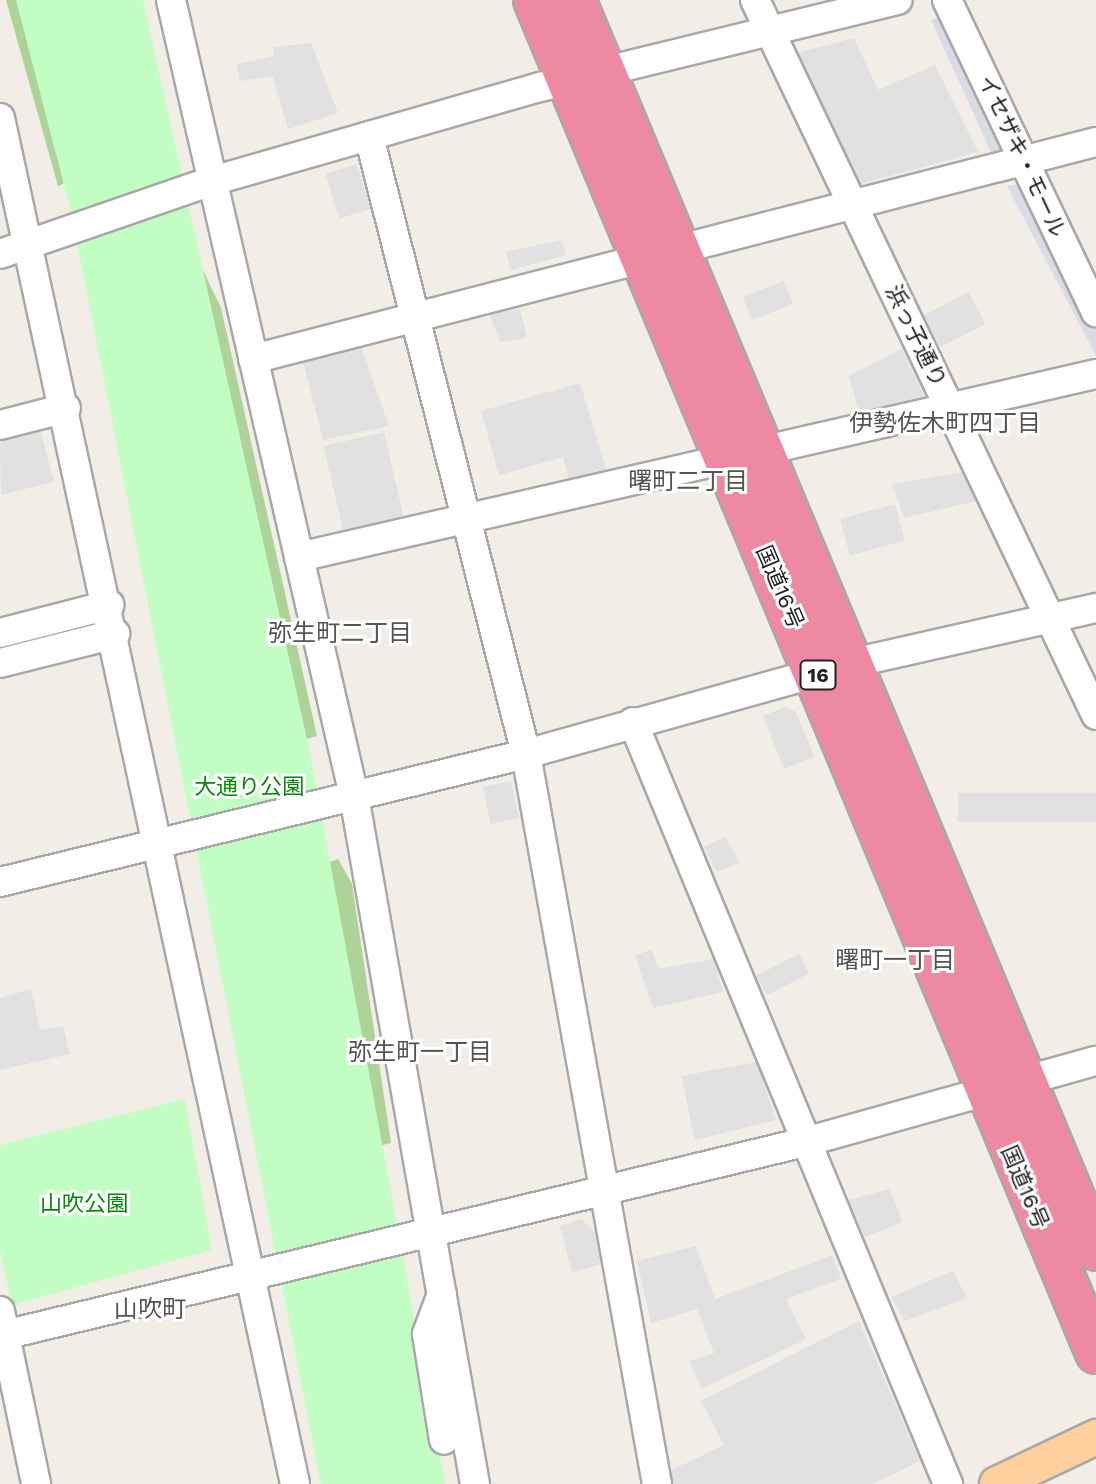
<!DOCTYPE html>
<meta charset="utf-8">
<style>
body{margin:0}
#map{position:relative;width:1096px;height:1484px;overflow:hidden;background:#f2ede7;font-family:"Work Sans","Noto Sans JP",sans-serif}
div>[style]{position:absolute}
.forest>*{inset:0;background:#add399}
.park>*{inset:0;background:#c2fdc4}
.parking>*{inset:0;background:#e1e1e1;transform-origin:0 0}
.plaza>*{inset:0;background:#dbdbe8}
.roads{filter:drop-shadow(2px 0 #a8a8a8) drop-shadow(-2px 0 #a8a8a8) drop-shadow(0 2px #a8a8a8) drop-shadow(0 -2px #a8a8a8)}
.minor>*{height:28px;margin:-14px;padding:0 14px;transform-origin:14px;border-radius:14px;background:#fff}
.major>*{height:34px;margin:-17px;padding:0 17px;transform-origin:17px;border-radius:17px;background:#ffd09e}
.highway>*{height:40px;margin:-20px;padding:0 20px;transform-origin:20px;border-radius:20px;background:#ed8aa2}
span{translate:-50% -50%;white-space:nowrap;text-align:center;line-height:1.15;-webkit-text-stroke:6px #fff;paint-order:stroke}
.shield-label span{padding:2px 6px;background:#fff;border:2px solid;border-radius:6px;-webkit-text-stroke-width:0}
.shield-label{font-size:20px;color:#212121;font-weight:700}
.street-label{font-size:22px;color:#212121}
.park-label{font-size:22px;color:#058908}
.neighbourhood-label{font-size:24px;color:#545454}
</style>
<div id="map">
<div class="forest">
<i style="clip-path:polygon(6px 0,60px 0,88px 173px,58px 186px)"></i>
<i style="clip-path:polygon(185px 233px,221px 308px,317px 736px,280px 746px)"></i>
<i style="clip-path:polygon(338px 859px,352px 884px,391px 1143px,370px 1148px,304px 872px)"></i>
</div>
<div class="park">
<i style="clip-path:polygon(16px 0,143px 0,309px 748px,445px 1484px,321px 1484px,71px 212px)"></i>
<i style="clip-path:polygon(185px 1099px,212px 1250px,12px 1305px,0 1250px,0 1145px)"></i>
</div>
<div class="parking">
<i style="clip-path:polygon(854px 38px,878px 90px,935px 65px,978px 152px,860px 184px,796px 53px)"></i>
<i style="clip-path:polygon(311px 43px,338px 113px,288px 129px,273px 76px,240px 81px,237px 64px,274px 56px,273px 47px)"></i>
<i style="left:357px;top:164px;width:47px;height:33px;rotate:73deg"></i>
<i style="clip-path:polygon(561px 240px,566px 255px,511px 270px,506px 252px)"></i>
<i style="left:784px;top:281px;width:25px;height:44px;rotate:69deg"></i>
<i style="left:969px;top:292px;width:36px;height:51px;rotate:63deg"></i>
<i style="clip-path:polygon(520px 309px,527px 338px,500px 342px,490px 314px)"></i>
<i style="clip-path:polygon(360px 344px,389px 426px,323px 440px,303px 362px)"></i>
<i style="clip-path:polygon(902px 349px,925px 398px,859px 412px,849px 376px)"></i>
<i style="clip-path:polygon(580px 383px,607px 472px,569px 480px,563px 457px,499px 475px,481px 411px)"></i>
<i style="clip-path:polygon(39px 425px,54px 482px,1px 495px,0 436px)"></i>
<i style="left:384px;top:432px;width:86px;height:62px;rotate:77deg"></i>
<i style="clip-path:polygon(963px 472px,976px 501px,904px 518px,892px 484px)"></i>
<i style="left:895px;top:504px;width:38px;height:57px;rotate:75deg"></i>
<i style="clip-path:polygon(785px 707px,796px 712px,814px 757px,784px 769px,763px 716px)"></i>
<i style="left:511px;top:781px;width:38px;height:29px;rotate:78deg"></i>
<i style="left:1096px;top:793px;width:29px;height:138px;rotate:90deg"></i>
<i style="clip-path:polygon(725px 837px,740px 863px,717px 872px,704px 847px)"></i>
<i style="clip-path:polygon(652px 950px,658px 969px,713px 959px,723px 992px,653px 1008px,635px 955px)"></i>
<i style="left:799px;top:954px;width:22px;height:48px;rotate:63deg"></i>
<i style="clip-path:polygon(31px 989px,40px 1030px,63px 1026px,70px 1054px,0 1070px,0 998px)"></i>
<i style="clip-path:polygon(757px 1062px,776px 1120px,695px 1140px,681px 1076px)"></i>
<i style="clip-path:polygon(889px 1189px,903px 1222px,865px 1237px,849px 1200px)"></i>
<i style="clip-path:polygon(581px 1219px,597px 1233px,603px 1264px,572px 1272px,560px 1226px)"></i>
<i style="clip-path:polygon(696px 1246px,715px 1299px,833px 1255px,841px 1279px,786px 1299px,806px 1339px,701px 1389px,690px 1361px,714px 1353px,697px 1309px,651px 1323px,637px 1261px)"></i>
<i style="clip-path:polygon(953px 1271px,967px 1298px,905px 1321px,891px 1297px)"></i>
<i style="clip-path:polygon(859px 1321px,920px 1461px,873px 1484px,672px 1484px,670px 1471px,724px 1445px,701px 1401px)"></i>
</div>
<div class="plaza">
<i style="clip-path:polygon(966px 11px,1030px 144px,991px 152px,931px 20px)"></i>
<i style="clip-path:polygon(1045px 181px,1096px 279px,1096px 356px,1007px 186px)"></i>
</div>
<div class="roads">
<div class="minor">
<i style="left:171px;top:0;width:817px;rotate:77.05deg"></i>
<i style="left:354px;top:796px;width:699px;rotate:80.03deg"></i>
<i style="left:755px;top:0;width:792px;rotate:64.5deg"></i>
<i style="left:947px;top:0;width:346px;rotate:64.5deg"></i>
<i style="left:0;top:118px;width:1397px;rotate:77.81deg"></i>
<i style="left:369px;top:136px;width:638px;rotate:75.75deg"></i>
<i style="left:526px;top:754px;width:742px;rotate:79.83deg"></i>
<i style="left:0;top:254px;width:224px;rotate:-19deg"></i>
<i style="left:212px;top:181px;width:341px;rotate:-16deg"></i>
<i style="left:540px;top:87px;width:368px;rotate:-13.7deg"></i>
<i style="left:253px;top:359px;width:870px;rotate:-14.44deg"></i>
<i style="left:0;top:425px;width:68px;rotate:-14.4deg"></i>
<i style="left:299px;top:557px;width:818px;rotate:-12.93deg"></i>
<i style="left:0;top:633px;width:113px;rotate:-14.4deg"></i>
<i style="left:0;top:663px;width:119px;rotate:-14.2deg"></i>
<i style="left:633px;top:722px;width:825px;rotate:67.54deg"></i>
<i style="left:0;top:882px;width:541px;rotate:-13.68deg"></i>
<i style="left:526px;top:754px;width:338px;rotate:-15.6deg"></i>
<i style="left:852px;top:663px;width:250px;rotate:-12.7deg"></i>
<i style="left:442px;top:1294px;width:43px;rotate:110.6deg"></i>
<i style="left:427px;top:1334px;width:107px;rotate:80.9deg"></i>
<i style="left:0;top:1311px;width:177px;rotate:78.2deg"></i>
<i style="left:0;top:1336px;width:828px;rotate:-13.55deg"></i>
<i style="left:805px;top:1142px;width:302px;rotate:-15.6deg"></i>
</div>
<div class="major">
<i style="left:997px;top:1484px;width:110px;rotate:-25.4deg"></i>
</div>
<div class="highway">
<i style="left:534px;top:0;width:1465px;rotate:67.44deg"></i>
<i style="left:575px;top:0;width:1354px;rotate:67.37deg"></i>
</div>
</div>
<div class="shield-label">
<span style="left:818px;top:675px">16</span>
</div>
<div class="street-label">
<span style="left:1022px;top:156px;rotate:65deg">イセザキ・モール</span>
<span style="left:916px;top:336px;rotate:64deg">浜っ子通り</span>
<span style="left:780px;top:587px;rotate:67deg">国道16号</span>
<span style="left:1025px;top:1187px;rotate:67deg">国道16号</span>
</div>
<div class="park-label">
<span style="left:249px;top:787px">大通り公園</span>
<span style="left:84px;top:1204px">山吹公園</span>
</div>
<div class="neighbourhood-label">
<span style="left:945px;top:424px">伊勢佐木町四丁目</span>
<span style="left:688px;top:482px">曙町二丁目</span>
<span style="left:340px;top:634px">弥生町二丁目</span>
<span style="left:895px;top:961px">曙町一丁目</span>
<span style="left:420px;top:1053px">弥生町一丁目</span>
<span style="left:150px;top:1310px">山吹町</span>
</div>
</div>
